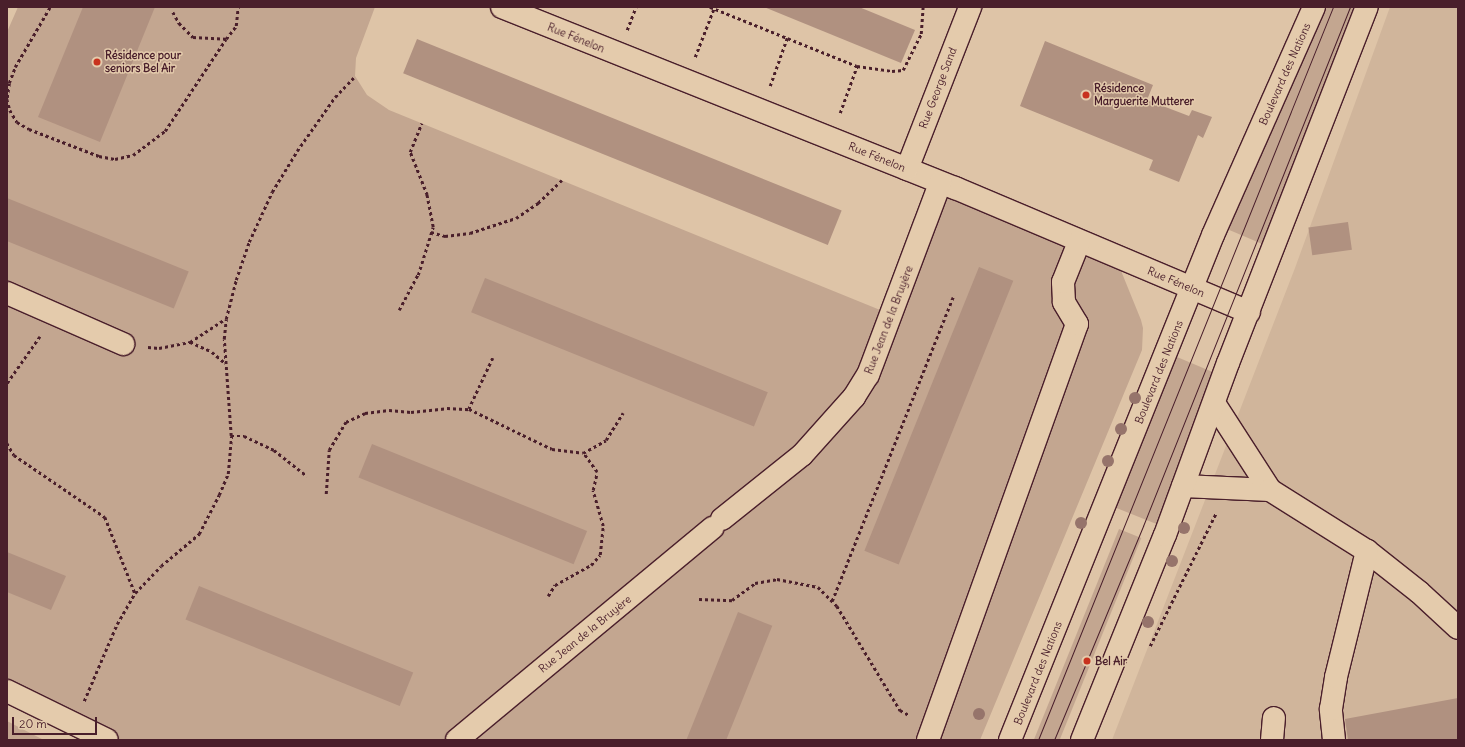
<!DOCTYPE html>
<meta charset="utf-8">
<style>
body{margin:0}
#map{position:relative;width:1465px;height:747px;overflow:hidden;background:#dec4a7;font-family:Delius,sans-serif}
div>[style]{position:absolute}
.built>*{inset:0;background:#d0b59b}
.green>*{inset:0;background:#c3a690;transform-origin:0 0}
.building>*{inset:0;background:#b09180;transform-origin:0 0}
.path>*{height:2.5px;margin-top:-1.25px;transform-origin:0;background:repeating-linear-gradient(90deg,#4a1f2b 0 3px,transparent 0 6px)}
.roads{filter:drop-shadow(1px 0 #4a1f2b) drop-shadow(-1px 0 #4a1f2b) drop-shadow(0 1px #4a1f2b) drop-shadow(0 -1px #4a1f2b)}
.minor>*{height:22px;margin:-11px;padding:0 11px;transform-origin:11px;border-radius:11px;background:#e4cbac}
.major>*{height:22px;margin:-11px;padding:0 11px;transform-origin:11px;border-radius:11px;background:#e4cbac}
.tram>*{height:1px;margin:-0.5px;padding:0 0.5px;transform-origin:0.5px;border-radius:0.5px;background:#4a1f2b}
.trees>*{width:12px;height:12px;margin:-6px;border-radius:50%;background:#96746b}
.dots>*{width:11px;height:11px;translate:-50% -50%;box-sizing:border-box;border:2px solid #e4cbac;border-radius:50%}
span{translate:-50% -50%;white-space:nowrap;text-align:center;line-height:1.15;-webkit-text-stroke:3px #e4cbac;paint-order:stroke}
.street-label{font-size:11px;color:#4a1f2b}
.poi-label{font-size:11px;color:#4a1f2b;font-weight:700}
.left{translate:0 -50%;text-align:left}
.frame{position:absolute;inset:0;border:8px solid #4a1f2b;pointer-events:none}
.scale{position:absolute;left:12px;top:717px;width:85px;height:18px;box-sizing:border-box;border:2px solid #4a1f2b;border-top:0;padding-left:5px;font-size:12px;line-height:14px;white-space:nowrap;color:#4a1f2b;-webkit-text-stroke:3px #e4cbac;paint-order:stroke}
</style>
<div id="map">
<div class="built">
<i style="clip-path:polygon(1390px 7px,1458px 7px,1458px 740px,1112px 740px,1295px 268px)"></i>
</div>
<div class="green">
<i style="clip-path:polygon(18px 7px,375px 7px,356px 58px,355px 76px,367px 95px,389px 110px,890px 314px,940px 183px,1115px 256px,1141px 320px,1143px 328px,1142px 350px,980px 740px,107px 740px,7px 690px,7px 32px)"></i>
<i style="clip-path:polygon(1324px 7px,1358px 7px,1267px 246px,1227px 229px)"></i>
<i style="clip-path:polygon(1177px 357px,1215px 373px,1159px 525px,1114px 507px)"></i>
<i style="left:1119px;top:529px;width:24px;height:228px;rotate:22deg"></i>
<i style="clip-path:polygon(7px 721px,32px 734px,44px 740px,7px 740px)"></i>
</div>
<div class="building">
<i style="clip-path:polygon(83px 7px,155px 7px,100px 142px,38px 117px)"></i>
<i style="clip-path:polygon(764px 7px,859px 7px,915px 30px,901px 63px)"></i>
<i style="left:417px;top:39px;width:458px;height:37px;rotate:22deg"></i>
<i style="clip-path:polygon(1045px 41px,1153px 85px,1147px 100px,1189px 116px,1192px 110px,1212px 117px,1203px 138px,1198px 135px,1179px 182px,1149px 170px,1153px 160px,1020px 106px)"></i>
<i style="left:7px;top:198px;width:196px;height:40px;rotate:22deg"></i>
<i style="left:1348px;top:222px;width:28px;height:40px;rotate:82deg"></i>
<i style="left:979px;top:267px;width:37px;height:306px;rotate:22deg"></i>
<i style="left:485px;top:278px;width:305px;height:37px;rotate:22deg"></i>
<i style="left:372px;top:444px;width:232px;height:36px;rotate:22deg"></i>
<i style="clip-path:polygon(7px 552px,66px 576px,51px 610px,7px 592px)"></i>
<i style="left:199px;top:586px;width:231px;height:36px;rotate:22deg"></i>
<i style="left:738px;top:612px;width:37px;height:138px;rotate:22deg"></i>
<i style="clip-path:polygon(1458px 698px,1458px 740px,1348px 740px,1345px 719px)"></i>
</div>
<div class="path">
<i style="left:710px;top:7px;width:158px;rotate:21.9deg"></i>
<i style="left:857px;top:66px;width:35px;rotate:8deg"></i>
<i style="left:892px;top:71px;width:11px;rotate:-5deg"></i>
<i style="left:903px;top:70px;width:40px;rotate:-63.4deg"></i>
<i style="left:921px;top:34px;width:27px;rotate:-86deg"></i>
<i style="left:173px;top:12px;width:13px;rotate:61deg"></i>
<i style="left:179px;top:23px;width:20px;rotate:45deg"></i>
<i style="left:193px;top:37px;width:33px;rotate:3deg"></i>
<i style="left:226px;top:39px;width:16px;rotate:-52deg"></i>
<i style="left:236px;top:26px;width:19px;rotate:-84deg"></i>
<i style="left:627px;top:30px;width:25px;rotate:-69deg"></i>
<i style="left:695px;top:57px;width:53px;rotate:-68.8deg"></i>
<i style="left:770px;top:86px;width:51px;rotate:-70.5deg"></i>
<i style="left:7px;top:98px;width:15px;rotate:-82deg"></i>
<i style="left:9px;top:83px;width:17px;rotate:-69deg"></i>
<i style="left:15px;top:67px;width:69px;rotate:-59.7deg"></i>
<i style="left:7px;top:99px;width:11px;rotate:75deg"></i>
<i style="left:10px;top:110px;width:14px;rotate:60deg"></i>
<i style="left:17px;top:122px;width:14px;rotate:30deg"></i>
<i style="left:29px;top:129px;width:75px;rotate:21.1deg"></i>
<i style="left:99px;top:156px;width:16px;rotate:11deg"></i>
<i style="left:115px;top:159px;width:18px;rotate:-13deg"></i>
<i style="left:133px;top:155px;width:40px;rotate:-37deg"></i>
<i style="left:165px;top:131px;width:110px;rotate:-56.5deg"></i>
<i style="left:840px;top:113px;width:50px;rotate:-70.1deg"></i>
<i style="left:431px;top:232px;width:15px;rotate:16deg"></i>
<i style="left:445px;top:236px;width:25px;rotate:-7deg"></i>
<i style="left:470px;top:233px;width:48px;rotate:-18.1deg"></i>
<i style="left:516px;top:218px;width:27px;rotate:-34deg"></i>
<i style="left:538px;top:203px;width:33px;rotate:-44deg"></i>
<i style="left:399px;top:310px;width:40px;rotate:-62deg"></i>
<i style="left:418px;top:275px;width:50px;rotate:-72.6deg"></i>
<i style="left:433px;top:227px;width:33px;rotate:-101deg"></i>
<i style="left:427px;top:195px;width:46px;rotate:-111.6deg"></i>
<i style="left:410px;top:152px;width:31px;rotate:-68deg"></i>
<i style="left:190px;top:342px;width:24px;rotate:24deg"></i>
<i style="left:212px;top:352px;width:16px;rotate:40deg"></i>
<i style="left:148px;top:347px;width:11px;rotate:5deg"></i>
<i style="left:159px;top:348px;width:32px;rotate:-11deg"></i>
<i style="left:190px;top:342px;width:42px;rotate:-33.3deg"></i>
<i style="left:493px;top:358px;width:56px;rotate:115.2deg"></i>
<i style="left:469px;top:409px;width:92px;rotate:25.7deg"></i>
<i style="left:552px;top:449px;width:31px;rotate:7deg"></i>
<i style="left:583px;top:453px;width:26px;rotate:-29deg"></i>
<i style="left:606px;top:440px;width:32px;rotate:-58deg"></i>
<i style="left:7px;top:383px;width:57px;rotate:-54.9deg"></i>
<i style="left:231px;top:436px;width:13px"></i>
<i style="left:244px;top:436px;width:33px;rotate:25deg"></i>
<i style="left:274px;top:450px;width:42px;rotate:38.2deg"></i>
<i style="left:7px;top:443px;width:14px;rotate:60deg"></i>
<i style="left:14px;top:455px;width:110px;rotate:34.3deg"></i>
<i style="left:105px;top:517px;width:82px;rotate:68.5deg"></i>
<i style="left:326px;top:494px;width:44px;rotate:-86.1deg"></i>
<i style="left:329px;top:450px;width:33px;rotate:-59deg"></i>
<i style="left:346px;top:422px;width:21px;rotate:-25deg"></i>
<i style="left:365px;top:413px;width:24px;rotate:-7deg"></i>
<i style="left:389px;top:410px;width:22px;rotate:5deg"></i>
<i style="left:411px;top:412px;width:36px;rotate:-6deg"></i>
<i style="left:447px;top:408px;width:22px;rotate:3deg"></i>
<i style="left:548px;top:596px;width:13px;rotate:-58deg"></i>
<i style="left:555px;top:585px;width:41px;rotate:-29.1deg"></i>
<i style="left:591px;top:565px;width:13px;rotate:-48deg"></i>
<i style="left:600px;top:555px;width:29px;rotate:-84deg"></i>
<i style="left:603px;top:526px;width:37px;rotate:-106deg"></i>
<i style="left:593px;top:490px;width:18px;rotate:-77deg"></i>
<i style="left:597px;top:472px;width:24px;rotate:-126deg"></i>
<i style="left:699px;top:599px;width:33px;rotate:2deg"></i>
<i style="left:732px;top:600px;width:29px;rotate:-36deg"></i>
<i style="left:755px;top:583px;width:22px;rotate:-10deg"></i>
<i style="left:777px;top:579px;width:42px;rotate:11deg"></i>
<i style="left:818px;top:587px;width:27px;rotate:45deg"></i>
<i style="left:837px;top:606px;width:122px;rotate:58.8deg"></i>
<i style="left:900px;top:710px;width:10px;rotate:29deg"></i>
<i style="left:832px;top:601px;width:327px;rotate:-68.3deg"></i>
<i style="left:1150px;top:646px;width:148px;rotate:-63.6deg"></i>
<i style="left:84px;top:701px;width:84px;rotate:-66.8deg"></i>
<i style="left:117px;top:624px;width:36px;rotate:-60deg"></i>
<i style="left:135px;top:593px;width:37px;rotate:-46deg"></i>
<i style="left:161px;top:566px;width:50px;rotate:-40.1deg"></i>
<i style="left:199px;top:534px;width:44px;rotate:-62.9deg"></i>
<i style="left:219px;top:495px;width:23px;rotate:-67deg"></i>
<i style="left:228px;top:474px;width:38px;rotate:-85deg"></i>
<i style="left:231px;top:436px;width:97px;rotate:-94.1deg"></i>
<i style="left:224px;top:339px;width:20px;rotate:-84deg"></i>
<i style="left:226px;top:319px;width:40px;rotate:-75.6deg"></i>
<i style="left:236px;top:280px;width:40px;rotate:-71.1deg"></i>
<i style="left:249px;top:242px;width:55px;rotate:-65.3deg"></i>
<i style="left:272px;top:192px;width:48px;rotate:-58.6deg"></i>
<i style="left:297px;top:151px;width:66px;rotate:-54.9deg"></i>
<i style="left:335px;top:97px;width:29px;rotate:-46deg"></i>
</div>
<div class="roads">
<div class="minor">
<i style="left:502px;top:7px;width:488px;rotate:21.8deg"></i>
<i style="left:955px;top:188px;width:319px;rotate:22.9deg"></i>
<i style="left:907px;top:169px;width:174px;rotate:-68.7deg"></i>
<i style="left:7px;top:293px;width:127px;rotate:23.7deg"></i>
<i style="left:1183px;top:486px;width:87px;rotate:2.6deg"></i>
<i style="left:1270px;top:490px;width:103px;rotate:-122.8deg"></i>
<i style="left:1270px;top:490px;width:115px;rotate:32.2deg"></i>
<i style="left:1367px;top:551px;width:66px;rotate:38.3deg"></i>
<i style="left:1419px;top:592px;width:53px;rotate:42.7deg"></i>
<i style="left:722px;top:519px;width:102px;rotate:-38.7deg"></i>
<i style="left:802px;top:455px;width:78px;rotate:-48.1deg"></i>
<i style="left:854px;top:397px;width:26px;rotate:-58deg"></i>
<i style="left:868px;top:375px;width:205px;rotate:-69.4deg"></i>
<i style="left:7px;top:691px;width:111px;rotate:26.1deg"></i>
<i style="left:457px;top:740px;width:332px;rotate:-39.7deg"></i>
<i style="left:928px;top:740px;width:442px;rotate:-70.3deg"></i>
<i style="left:1077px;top:324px;width:26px;rotate:-121deg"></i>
<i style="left:1064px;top:302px;width:20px;rotate:-93deg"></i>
<i style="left:1063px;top:282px;width:43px;rotate:-68.2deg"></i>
<i style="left:1272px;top:740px;width:22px;rotate:-85deg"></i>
<i style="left:1334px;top:740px;width:31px;rotate:-96deg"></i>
<i style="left:1331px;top:709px;width:32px;rotate:-81deg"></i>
<i style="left:1336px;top:677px;width:130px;rotate:-76.2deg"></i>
</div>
<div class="major">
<i style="left:1010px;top:740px;width:544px;rotate:-68.1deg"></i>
<i style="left:1213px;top:235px;width:249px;rotate:-66.1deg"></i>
<i style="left:1082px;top:740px;width:221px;rotate:-68deg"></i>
<i style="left:1165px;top:535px;width:183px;rotate:-69.9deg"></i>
<i style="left:1228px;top:363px;width:382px;rotate:-68.7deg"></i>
</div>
</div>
<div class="tram">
<i style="left:1038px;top:740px;width:790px;rotate:-68.08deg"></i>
<i style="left:1054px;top:740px;width:232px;rotate:-67.4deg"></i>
<i style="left:1143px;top:526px;width:559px;rotate:-68.26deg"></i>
</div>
<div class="trees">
<i style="left:1135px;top:398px"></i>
<i style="left:1121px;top:429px"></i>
<i style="left:1108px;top:461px"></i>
<i style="left:1081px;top:523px"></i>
<i style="left:1184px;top:528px"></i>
<i style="left:1172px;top:561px"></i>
<i style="left:1148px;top:622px"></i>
<i style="left:979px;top:714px"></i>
</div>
<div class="dots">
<i style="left:97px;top:62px;background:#c8321e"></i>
<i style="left:1086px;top:95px;background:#c8321e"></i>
<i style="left:1087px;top:661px;background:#c8321e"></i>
</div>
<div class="street-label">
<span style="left:576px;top:38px;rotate:22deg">Rue Fénelon</span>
<span style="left:1285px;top:74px;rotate:-66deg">Boulevard des Nations</span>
<span style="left:938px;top:88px;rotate:-69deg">Rue George Sand</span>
<span style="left:877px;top:157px;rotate:22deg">Rue Fénelon</span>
<span style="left:1176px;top:282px;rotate:23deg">Rue Fénelon</span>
<span style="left:889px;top:320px;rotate:-69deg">Rue Jean de la Bruyère</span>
<span style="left:1159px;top:372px;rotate:-68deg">Boulevard des Nations</span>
<span style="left:585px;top:634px;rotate:-39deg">Rue Jean de la Bruyère</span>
<span style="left:1038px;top:673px;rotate:-68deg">Boulevard des Nations</span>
</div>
<div class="poi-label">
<span class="left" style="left:105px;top:62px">Résidence pour<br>seniors Bel Air</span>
<span class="left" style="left:1094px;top:95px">Résidence<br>Marguerite Mutterer</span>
<span class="left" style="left:1095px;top:661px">Bel Air</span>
</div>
<div class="frame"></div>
<div class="scale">20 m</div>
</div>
